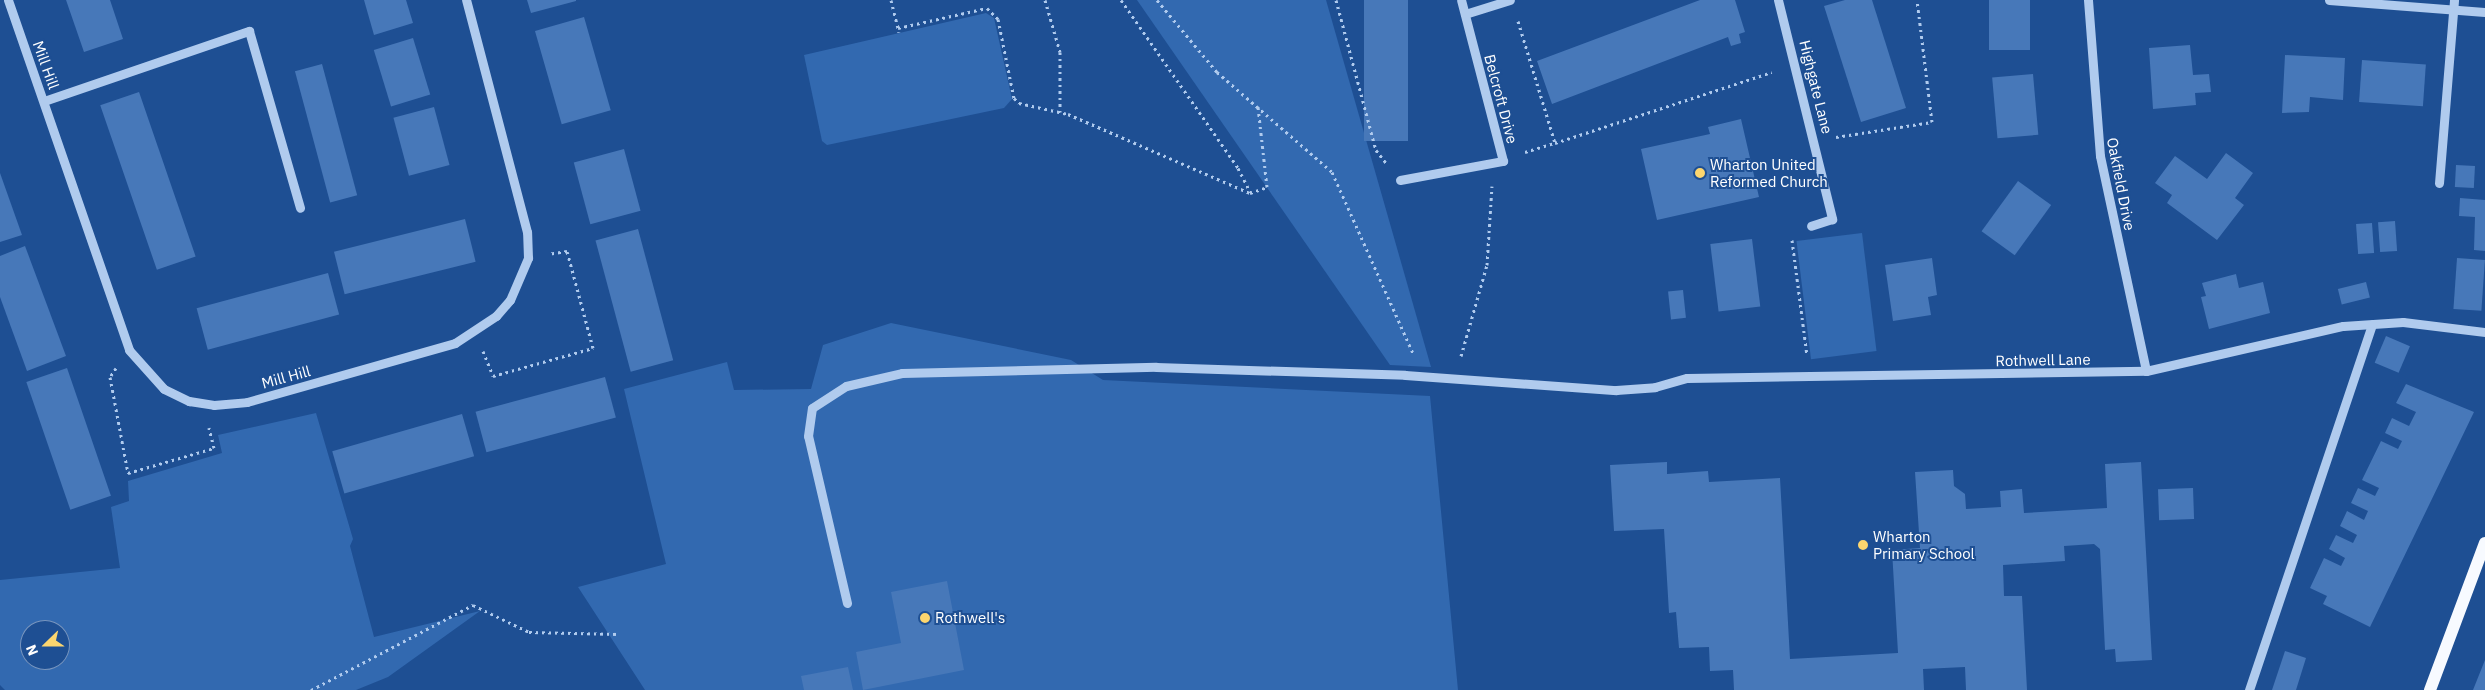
<!DOCTYPE html>
<style>
body{margin:0}
#map{position:relative;width:2485px;height:690px;overflow:hidden;background:#1e4f93;font-family:"IBM Plex Sans",sans-serif}
div>[style]{position:absolute}
.green>*{inset:0;background:#3269b0;transform-origin:0 0}
.building>*{inset:0;background:#4778b9;transform-origin:0 0}
.path>*{height:3px;margin-top:-1.5px;transform-origin:0;background:repeating-linear-gradient(90deg,#b0cbee 0 2.5px,transparent 0 6.5px)}
.minor>*{height:9px;margin:-4.5px;padding:0 4.5px;transform-origin:4.5px;border-radius:4.5px;background:#b0cbee}
.major>*{height:12px;margin:-6px;padding:0 6px;transform-origin:6px;border-radius:6px;background:#f7faff}
.dots>*{width:14px;height:14px;translate:-50% -50%;box-sizing:border-box;border:2px solid #1e4f93;border-radius:50%}
span{translate:-50% -50%;white-space:nowrap;text-align:center;line-height:1.15;-webkit-text-stroke:4px #1e4f93;paint-order:stroke}
.street-label{font-size:15px;color:#fff}
.poi-label{font-size:15px;color:#fff}
.left{translate:0 -50%;text-align:left}
.north{position:absolute;left:20px;top:620px;width:50px;height:50px;box-sizing:border-box;background:#1e4f93;border:1px solid #7895be;border-radius:50%;rotate:248deg;font-size:14px;font-weight:700;line-height:20px;text-align:center;color:#fff}
.north::after{content:'';display:block;margin:auto;width:18px;height:22px;background:#fcd66f;clip-path:polygon(50% 0,100% 100%,50% 72%,0 100%)}
</style>
<div id="map">
<div class="green">
<i style="clip-path:polygon(1137px 0,1326px 0,1431px 367px,1390px 365px)"></i>
<i style="clip-path:polygon(986px 13px,994px 18px,1012px 99px,1004px 108px,827px 145px,822px 141px,804px 55px)"></i>
<i style="left:1862px;top:233px;width:119px;height:66px;rotate:83deg"></i>
<i style="clip-path:polygon(891px 323px,1071px 360px,1103px 380px,1430px 396px,1458px 690px,645px 690px,578px 587px,666px 564px,624px 389px,727px 362px,734px 390px,811px 389px,823px 345px)"></i>
<i style="clip-path:polygon(evenodd,316px 413px,353px 539px,350px 546px,374px 637px,480px 611px,388px 677px,356px 690px,5px 690px,0 685px,0 580px,120px 568px,111px 507px,129px 501px,128px 481px,222px 453px,218px 435px,316px 413px,30px 630px,60px 630px,60px 660px,30px 660px,30px 630px)"></i>
</div>
<div class="building">
<i style="clip-path:polygon(66px 0,110px 0,123px 39px,84px 52px)"></i>
<i style="clip-path:polygon(364px 0,406px 0,413px 23px,374px 35px)"></i>
<i style="clip-path:polygon(527px 0,576px 0,576px 1px,531px 13px)"></i>
<i style="left:1364px;top:0;width:44px;height:141px"></i>
<i style="clip-path:polygon(1700px 0,1735px 0,1745px 32px,1739px 34px,1741px 43px,1731px 46px,1728px 37px,1552px 104px,1537px 61px)"></i>
<i style="clip-path:polygon(1845px 0,1872px 0,1906px 108px,1861px 122px,1824px 6px)"></i>
<i style="left:1989px;top:0;width:41px;height:50px"></i>
<i style="left:584px;top:17px;width:97px;height:51px;rotate:74deg"></i>
<i style="left:413px;top:38px;width:59px;height:41px;rotate:73deg"></i>
<i style="clip-path:polygon(2190px 45px,2193px 75px,2209px 74px,2211px 92px,2195px 93px,2196px 105px,2153px 109px,2149px 48px)"></i>
<i style="clip-path:polygon(2285px 55px,2345px 58px,2343px 100px,2310px 97px,2309px 112px,2282px 113px)"></i>
<i style="left:2362px;top:60px;width:64px;height:42px;rotate:4deg"></i>
<i style="left:322px;top:64px;width:136px;height:28px;rotate:75deg"></i>
<i style="left:2033px;top:74px;width:61px;height:41px;rotate:85deg"></i>
<i style="left:139px;top:92px;width:174px;height:41px;rotate:71deg"></i>
<i style="left:434px;top:107px;width:60px;height:42px;rotate:75deg"></i>
<i style="clip-path:polygon(1741px 119px,1759px 197px,1657px 220px,1641px 149px,1710px 134px,1708px 127px)"></i>
<i style="left:624px;top:149px;width:64px;height:52px;rotate:75deg"></i>
<i style="clip-path:polygon(2226px 153px,2253px 173px,2235px 198px,2244px 205px,2217px 240px,2167px 203px,2172px 195px,2155px 183px,2175px 156px,2207px 179px)"></i>
<i style="left:2456px;top:165px;width:19px;height:22px;rotate:3deg"></i>
<i style="clip-path:polygon(0 173px,22px 235px,0 242px)"></i>
<i style="left:2018px;top:181px;width:41px;height:62px;rotate:36deg"></i>
<i style="clip-path:polygon(2460px 198px,2485px 200px,2485px 251px,2474px 250px,2475px 217px,2459px 216px)"></i>
<i style="left:465px;top:219px;width:44px;height:135px;rotate:76deg"></i>
<i style="left:2395px;top:221px;width:30px;height:17px;rotate:86deg"></i>
<i style="left:2372px;top:223px;width:30px;height:16px;rotate:86deg"></i>
<i style="left:638px;top:229px;width:136px;height:44px;rotate:75deg"></i>
<i style="left:1752px;top:239px;width:68px;height:42px;rotate:83deg"></i>
<i style="clip-path:polygon(25px 246px,66px 356px,27px 371px,0 297px,0 256px)"></i>
<i style="clip-path:polygon(1932px 258px,1937px 295px,1928px 297px,1931px 315px,1893px 321px,1885px 265px)"></i>
<i style="left:2457px;top:258px;width:28px;height:51px;rotate:4deg"></i>
<i style="left:328px;top:273px;width:43px;height:136px;rotate:75deg"></i>
<i style="clip-path:polygon(2236px 274px,2239px 288px,2263px 282px,2270px 313px,2209px 329px,2201px 297px,2206px 296px,2202px 283px)"></i>
<i style="left:2366px;top:282px;width:16px;height:29px;rotate:76deg"></i>
<i style="left:1683px;top:290px;width:28px;height:15px;rotate:84deg"></i>
<i style="left:2386px;top:336px;width:26px;height:29px;rotate:23deg"></i>
<i style="left:67px;top:368px;width:135px;height:43px;rotate:71deg"></i>
<i style="left:605px;top:377px;width:42px;height:134px;rotate:75deg"></i>
<i style="clip-path:polygon(2406px 384px,2474px 412px,2370px 627px,2323px 604px,2327px 596px,2310px 588px,2324px 558px,2341px 566px,2345px 558px,2329px 549px,2336px 535px,2353px 543px,2357px 535px,2340px 526px,2347px 511px,2364px 520px,2368px 511px,2351px 503px,2358px 488px,2375px 496px,2379px 488px,2362px 480px,2381px 441px,2398px 449px,2402px 441px,2385px 433px,2392px 418px,2409px 426px,2416px 412px,2396px 403px)"></i>
<i style="left:462px;top:414px;width:44px;height:135px;rotate:74deg"></i>
<i style="clip-path:polygon(1667px 462px,1667px 474px,1708px 471px,1709px 482px,1780px 478px,1790px 659px,1898px 653px,1892px 550px,1920px 548px,1915px 472px,1953px 470px,1954px 486px,1965px 494px,1966px 509px,2001px 507px,2000px 491px,2022px 489px,2024px 513px,2107px 508px,2105px 464px,2141px 462px,2152px 660px,2116px 662px,2115px 649px,2105px 650px,2100px 549px,2094px 544px,2064px 546px,2065px 561px,2003px 565px,2004px 596px,2022px 596px,2027px 690px,1966px 690px,1965px 667px,1923px 669px,1924px 690px,1734px 690px,1733px 670px,1710px 671px,1709px 647px,1679px 648px,1676px 612px,1669px 613px,1664px 529px,1614px 531px,1610px 465px)"></i>
<i style="left:2193px;top:488px;width:31px;height:35px;rotate:88deg"></i>
<i style="clip-path:polygon(947px 581px,964px 670px,863px 690px,856px 652px,901px 643px,891px 592px)"></i>
<i style="clip-path:polygon(2285px 651px,2306px 658px,2296px 690px,2272px 690px)"></i>
<i style="clip-path:polygon(2485px 660px,2485px 690px,2473px 690px)"></i>
<i style="clip-path:polygon(848px 667px,853px 690px,804px 690px,801px 676px)"></i>
</div>
<div class="path">
<i style="left:891px;top:0;width:33px;rotate:76deg"></i>
<i style="left:1045px;top:0;width:54px;rotate:73.9deg"></i>
<i style="left:1060px;top:52px;width:60px;rotate:90deg"></i>
<i style="left:1121px;top:0;width:205px;rotate:55.1deg"></i>
<i style="left:1238px;top:168px;width:27px;rotate:63deg"></i>
<i style="left:1157px;top:0;width:94px;rotate:50.2deg"></i>
<i style="left:1217px;top:72px;width:152px;rotate:41deg"></i>
<i style="left:1332px;top:172px;width:198px;rotate:65.9deg"></i>
<i style="left:1336px;top:0;width:155px;rotate:75.1deg"></i>
<i style="left:1376px;top:150px;width:16px;rotate:52deg"></i>
<i style="left:1518px;top:21px;width:127px;rotate:73.1deg"></i>
<i style="left:1555px;top:143px;width:228px;rotate:-18.1deg"></i>
<i style="left:898px;top:28px;width:91px;rotate:-12.7deg"></i>
<i style="left:987px;top:8px;width:16px;rotate:45deg"></i>
<i style="left:998px;top:19px;width:81px;rotate:78.6deg"></i>
<i style="left:1014px;top:98px;width:7px;rotate:45deg"></i>
<i style="left:1019px;top:103px;width:50px;rotate:12.7deg"></i>
<i style="left:1068px;top:114px;width:198px;rotate:23.5deg"></i>
<i style="left:1250px;top:193px;width:18px;rotate:-19deg"></i>
<i style="left:1267px;top:187px;width:81px;rotate:-96.4deg"></i>
<i style="left:1836px;top:137px;width:97px;rotate:-8.9deg"></i>
<i style="left:1932px;top:122px;width:123px;rotate:-97deg"></i>
<i style="left:1525px;top:152px;width:31px;rotate:-17deg"></i>
<i style="left:1792px;top:240px;width:116px;rotate:82.6deg"></i>
<i style="left:483px;top:351px;width:27px;rotate:68deg"></i>
<i style="left:493px;top:376px;width:104px;rotate:-15.6deg"></i>
<i style="left:593px;top:348px;width:100px;rotate:-105deg"></i>
<i style="left:567px;top:251px;width:18px;rotate:171deg"></i>
<i style="left:1461px;top:356px;width:95px;rotate:-74.1deg"></i>
<i style="left:1487px;top:265px;width:79px;rotate:-86.4deg"></i>
<i style="left:116px;top:368px;width:11px;rotate:124deg"></i>
<i style="left:110px;top:377px;width:98px;rotate:79.4deg"></i>
<i style="left:128px;top:473px;width:90px;rotate:-16.2deg"></i>
<i style="left:214px;top:448px;width:21px;rotate:-104deg"></i>
<i style="left:311px;top:690px;width:183px;rotate:-27.7deg"></i>
<i style="left:473px;top:605px;width:62px;rotate:25.7deg"></i>
<i style="left:529px;top:632px;width:89px;rotate:1.3deg"></i>
</div>
<div class="minor">
<i style="left:8px;top:0;width:370px;rotate:70.9deg"></i>
<i style="left:129px;top:350px;width:52px;rotate:48.1deg"></i>
<i style="left:164px;top:389px;width:28px;rotate:26deg"></i>
<i style="left:189px;top:401px;width:25px;rotate:9deg"></i>
<i style="left:214px;top:405px;width:33px;rotate:-5deg"></i>
<i style="left:247px;top:402px;width:216px;rotate:-15.8deg"></i>
<i style="left:455px;top:343px;width:49px;rotate:-33.4deg"></i>
<i style="left:496px;top:316px;width:21px;rotate:-49deg"></i>
<i style="left:510px;top:300px;width:46px;rotate:-66.8deg"></i>
<i style="left:528px;top:258px;width:26px;rotate:-92deg"></i>
<i style="left:527px;top:232px;width:240px;rotate:-104.7deg"></i>
<i style="left:1778px;top:0;width:226px;rotate:76.1deg"></i>
<i style="left:1832px;top:219px;width:22px;rotate:162deg"></i>
<i style="left:2088px;top:0;width:156px;rotate:85.6deg"></i>
<i style="left:2100px;top:156px;width:220px;rotate:77.9deg"></i>
<i style="left:2329px;top:0;width:156px;rotate:4.4deg"></i>
<i style="left:1465px;top:14px;width:47px;rotate:-17.3deg"></i>
<i style="left:44px;top:101px;width:217px;rotate:-18.9deg"></i>
<i style="left:249px;top:31px;width:184px;rotate:73.9deg"></i>
<i style="left:1400px;top:180px;width:105px;rotate:-10.5deg"></i>
<i style="left:1503px;top:161px;width:166px;rotate:-104.6deg"></i>
<i style="left:2439px;top:183px;width:184px;rotate:-85.3deg"></i>
<i style="left:847px;top:603px;width:171px;rotate:-103.1deg"></i>
<i style="left:808px;top:436px;width:28px;rotate:-82deg"></i>
<i style="left:812px;top:408px;width:40px;rotate:-32.9deg"></i>
<i style="left:846px;top:386px;width:57px;rotate:-13.1deg"></i>
<i style="left:902px;top:373px;width:254px;rotate:-1.4deg"></i>
<i style="left:1156px;top:367px;width:249px;rotate:1.8deg"></i>
<i style="left:1405px;top:375px;width:212px;rotate:4.1deg"></i>
<i style="left:1616px;top:390px;width:39px;rotate:-4deg"></i>
<i style="left:1655px;top:387px;width:33px;rotate:-16deg"></i>
<i style="left:1687px;top:378px;width:459px;rotate:-0.9deg"></i>
<i style="left:2146px;top:371px;width:202px;rotate:-12.9deg"></i>
<i style="left:2343px;top:326px;width:60px;rotate:-3.8deg"></i>
<i style="left:2403px;top:322px;width:83px;rotate:7deg"></i>
<i style="left:2249px;top:690px;width:386px;rotate:-71.4deg"></i>
</div>
<div class="major">
<i style="left:2430px;top:690px;width:157px;rotate:-69.5deg"></i>
</div>
<div class="dots">
<i style="left:1700px;top:173px;background:#fcd66f"></i>
<i style="left:1863px;top:545px;background:#fcd66f"></i>
<i style="left:925px;top:618px;background:#fcd66f"></i>
</div>
<div class="street-label">
<span style="left:46px;top:65px;rotate:70deg">Mill Hill</span>
<span style="left:1816px;top:87px;rotate:76deg">Highgate Lane</span>
<span style="left:1501px;top:99px;rotate:75deg">Belcroft Drive</span>
<span style="left:2121px;top:184px;rotate:79deg">Oakfield Drive</span>
<span style="left:2043px;top:360px;rotate:-1deg">Rothwell Lane</span>
<span style="left:286px;top:377px;rotate:-15deg">Mill Hill</span>
</div>
<div class="poi-label">
<span class="left" style="left:1710px;top:173px">Wharton United<br>Reformed Church</span>
<span class="left" style="left:1873px;top:545px">Wharton<br>Primary School</span>
<span class="left" style="left:935px;top:618px">Rothwell's</span>
</div>
<div class="north">N</div>
</div>
